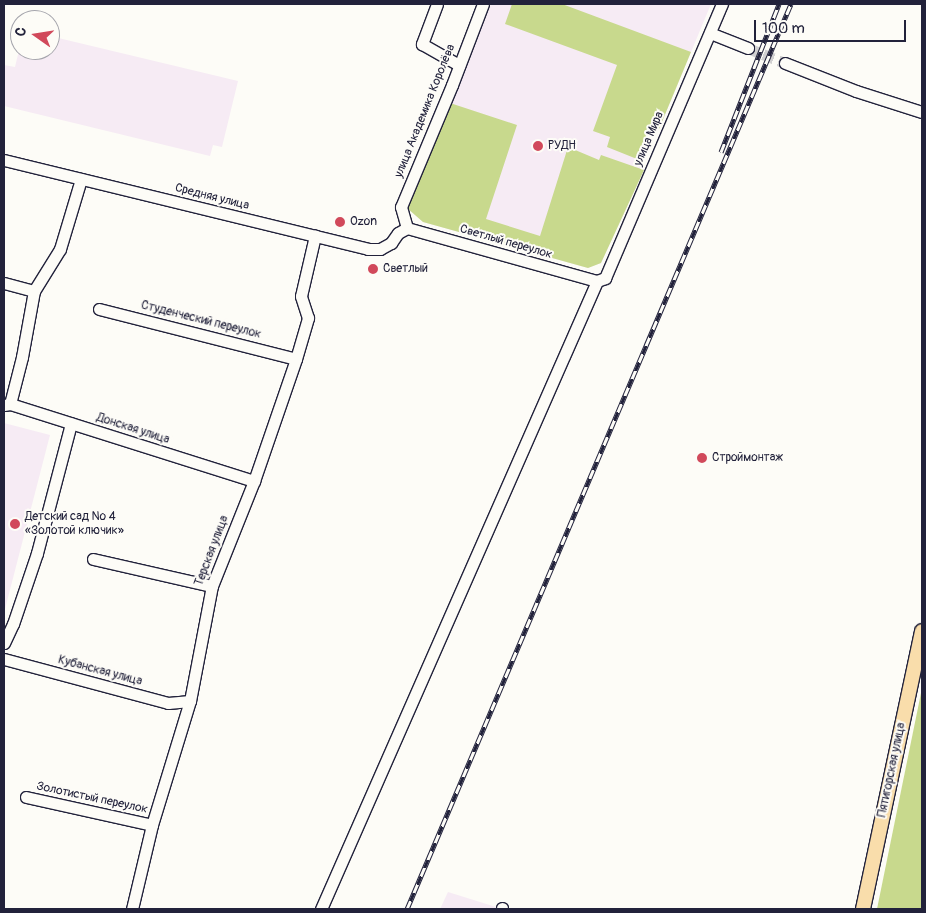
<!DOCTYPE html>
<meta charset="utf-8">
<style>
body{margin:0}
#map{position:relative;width:926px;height:913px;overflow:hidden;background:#fdfcf7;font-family:Pangolin,sans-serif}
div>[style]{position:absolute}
.built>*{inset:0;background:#f6ebf4}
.green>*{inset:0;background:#c8d98d}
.minor-tunnel>*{height:11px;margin-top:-5.5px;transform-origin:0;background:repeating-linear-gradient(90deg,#d1d0d1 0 11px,transparent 0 16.5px)}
.roads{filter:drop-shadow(1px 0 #22223b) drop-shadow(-1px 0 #22223b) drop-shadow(0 1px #22223b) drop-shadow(0 -1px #22223b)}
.minor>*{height:11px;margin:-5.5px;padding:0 5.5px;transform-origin:5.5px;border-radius:5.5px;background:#fdfcf7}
.major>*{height:14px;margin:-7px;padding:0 7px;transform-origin:7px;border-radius:7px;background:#f9ddab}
.rail>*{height:5px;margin-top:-2.5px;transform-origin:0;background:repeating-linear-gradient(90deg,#fdfcf7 0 9px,#22223b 0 18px);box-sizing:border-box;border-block:1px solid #22223b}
.dots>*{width:14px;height:14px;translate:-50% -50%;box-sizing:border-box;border:2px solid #fdfcf7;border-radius:50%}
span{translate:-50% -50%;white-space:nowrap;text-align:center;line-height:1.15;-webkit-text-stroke:4px #fdfcf7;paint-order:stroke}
.street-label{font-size:12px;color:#22223b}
.poi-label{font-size:12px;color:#22223b}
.left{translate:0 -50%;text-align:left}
.frame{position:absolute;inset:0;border:5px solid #22223b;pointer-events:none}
.north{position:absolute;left:10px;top:10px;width:50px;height:50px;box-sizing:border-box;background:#fdfcf7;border:1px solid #a5a5ac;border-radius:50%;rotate:283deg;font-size:14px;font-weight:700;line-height:20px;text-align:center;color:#22223b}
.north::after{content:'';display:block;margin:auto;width:18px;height:22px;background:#d1495b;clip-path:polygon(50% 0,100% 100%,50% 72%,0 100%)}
.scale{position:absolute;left:754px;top:20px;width:152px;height:22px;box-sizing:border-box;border:2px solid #22223b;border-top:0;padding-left:6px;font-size:15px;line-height:18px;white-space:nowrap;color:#22223b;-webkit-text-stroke:4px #fdfcf7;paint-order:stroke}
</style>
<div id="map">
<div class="built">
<i style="clip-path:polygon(491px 4px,711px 4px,659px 129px,648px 134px,637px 159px,644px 170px,601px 263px,588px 268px,423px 222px,407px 208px)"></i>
<i style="clip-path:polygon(50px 36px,238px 81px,222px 147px,213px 145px,210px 156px,4px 106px,4px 65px,15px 67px,20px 46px,20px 50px,50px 50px)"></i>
<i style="clip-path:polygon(4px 423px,50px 435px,4px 613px)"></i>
<i style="clip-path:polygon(448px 892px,496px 907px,496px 909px,440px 909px)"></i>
</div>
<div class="green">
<i style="clip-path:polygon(512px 4px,562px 4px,691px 52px,659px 129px,648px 134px,637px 159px,607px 147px,610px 137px,593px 131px,617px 65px,505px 24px)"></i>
<i style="clip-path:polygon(450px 103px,517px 125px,486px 219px,540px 236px,568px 147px,599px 160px,601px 155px,644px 170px,601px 263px,588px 268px,423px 222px,407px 208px)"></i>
<i style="clip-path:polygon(922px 688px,922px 909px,877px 909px)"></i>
</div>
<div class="minor-tunnel">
<i style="left:748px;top:48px;width:40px;rotate:22deg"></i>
</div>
<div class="roads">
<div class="minor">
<i style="left:437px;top:4px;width:43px;rotate:110.6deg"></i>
<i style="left:422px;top:44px;width:43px;rotate:29.6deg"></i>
<i style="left:710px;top:33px;width:41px;rotate:21.5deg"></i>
<i style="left:785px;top:63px;width:76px;rotate:21.5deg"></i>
<i style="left:856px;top:91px;width:69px;rotate:17.7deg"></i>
<i style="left:4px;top:160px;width:375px;rotate:13.7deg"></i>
<i style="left:368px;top:249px;width:12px"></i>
<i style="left:380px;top:249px;width:13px;rotate:-29deg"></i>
<i style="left:391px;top:243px;width:12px;rotate:-55deg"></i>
<i style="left:398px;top:233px;width:10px;rotate:-29deg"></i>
<i style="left:407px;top:228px;width:22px;rotate:-106deg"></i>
<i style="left:401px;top:207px;width:132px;rotate:-67.3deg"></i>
<i style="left:452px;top:85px;width:87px;rotate:-69.1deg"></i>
<i style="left:407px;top:228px;width:197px;rotate:15.6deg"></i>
<i style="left:597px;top:281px;width:9px;rotate:-21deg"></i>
<i style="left:605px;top:278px;width:298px;rotate:-66.9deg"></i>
<i style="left:4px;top:283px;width:31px;rotate:15deg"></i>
<i style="left:99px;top:309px;width:203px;rotate:14.2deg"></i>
<i style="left:10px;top:404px;width:49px;rotate:-75.7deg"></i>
<i style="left:22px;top:357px;width:67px;rotate:-79.7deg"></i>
<i style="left:34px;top:291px;width:49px;rotate:-58.2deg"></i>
<i style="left:60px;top:249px;width:73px;rotate:-73.3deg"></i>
<i style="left:4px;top:405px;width:6px;rotate:-9deg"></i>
<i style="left:10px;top:404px;width:256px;rotate:17.5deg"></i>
<i style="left:93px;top:559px;width:122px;rotate:12.8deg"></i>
<i style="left:4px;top:643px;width:21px;rotate:-65deg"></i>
<i style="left:13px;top:624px;width:75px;rotate:-71.3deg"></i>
<i style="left:37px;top:553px;width:134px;rotate:-75.3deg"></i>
<i style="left:4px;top:659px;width:170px;rotate:15deg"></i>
<i style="left:168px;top:703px;width:22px;rotate:-5deg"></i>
<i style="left:26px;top:797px;width:129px;rotate:12.5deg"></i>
<i style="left:132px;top:909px;width:86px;rotate:-76.6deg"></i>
<i style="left:152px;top:825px;width:130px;rotate:-73deg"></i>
<i style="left:190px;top:701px;width:117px;rotate:-79.2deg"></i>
<i style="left:212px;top:586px;width:113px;rotate:-68.2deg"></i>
<i style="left:254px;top:481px;width:129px;rotate:-71deg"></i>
<i style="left:296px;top:359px;width:43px;rotate:-73.7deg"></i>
<i style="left:308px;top:318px;width:23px;rotate:-108deg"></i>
<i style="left:301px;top:296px;width:62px;rotate:-76.9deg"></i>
<i style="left:321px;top:909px;width:686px;rotate:-66.27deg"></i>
<i style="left:502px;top:909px;width:1px;rotate:-90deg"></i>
</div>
<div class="major">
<i style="left:863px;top:909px;width:284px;rotate:-78deg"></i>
</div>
</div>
<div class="rail">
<i style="left:721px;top:152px;width:159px;rotate:-68.6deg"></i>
<i style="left:407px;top:909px;width:983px;rotate:-67.01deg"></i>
</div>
<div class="dots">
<i style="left:538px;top:146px;background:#d1495b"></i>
<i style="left:340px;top:222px;background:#d1495b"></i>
<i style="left:373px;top:269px;background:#d1495b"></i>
<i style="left:702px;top:458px;background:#d1495b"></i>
<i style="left:15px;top:524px;background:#d1495b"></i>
</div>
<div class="street-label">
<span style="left:425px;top:111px;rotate:-68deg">улица Академика Королёва</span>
<span style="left:649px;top:139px;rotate:-67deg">улица Мира</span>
<span style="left:212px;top:197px;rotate:14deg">Средняя улица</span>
<span style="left:506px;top:242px;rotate:16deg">Светлый переулок</span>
<span style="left:201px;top:320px;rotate:14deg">Студенческий переулок</span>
<span style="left:133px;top:429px;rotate:18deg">Донская улица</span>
<span style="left:212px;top:551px;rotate:-69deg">Терская улица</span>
<span style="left:100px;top:671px;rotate:15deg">Кубанская улица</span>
<span style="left:892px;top:770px;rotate:-78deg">Пятигорская улица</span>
<span style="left:92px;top:798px;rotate:12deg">Золотистый переулок</span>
</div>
<div class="poi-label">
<span class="left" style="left:548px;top:146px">РУДН</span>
<span class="left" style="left:350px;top:222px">Ozon</span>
<span class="left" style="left:383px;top:269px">Светлый</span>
<span class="left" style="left:712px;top:458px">Строймонтаж</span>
<span class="left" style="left:25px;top:524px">Детский сад № 4<br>«Золотой ключик»</span>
</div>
<div class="frame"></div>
<div class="north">С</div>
<div class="scale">100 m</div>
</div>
